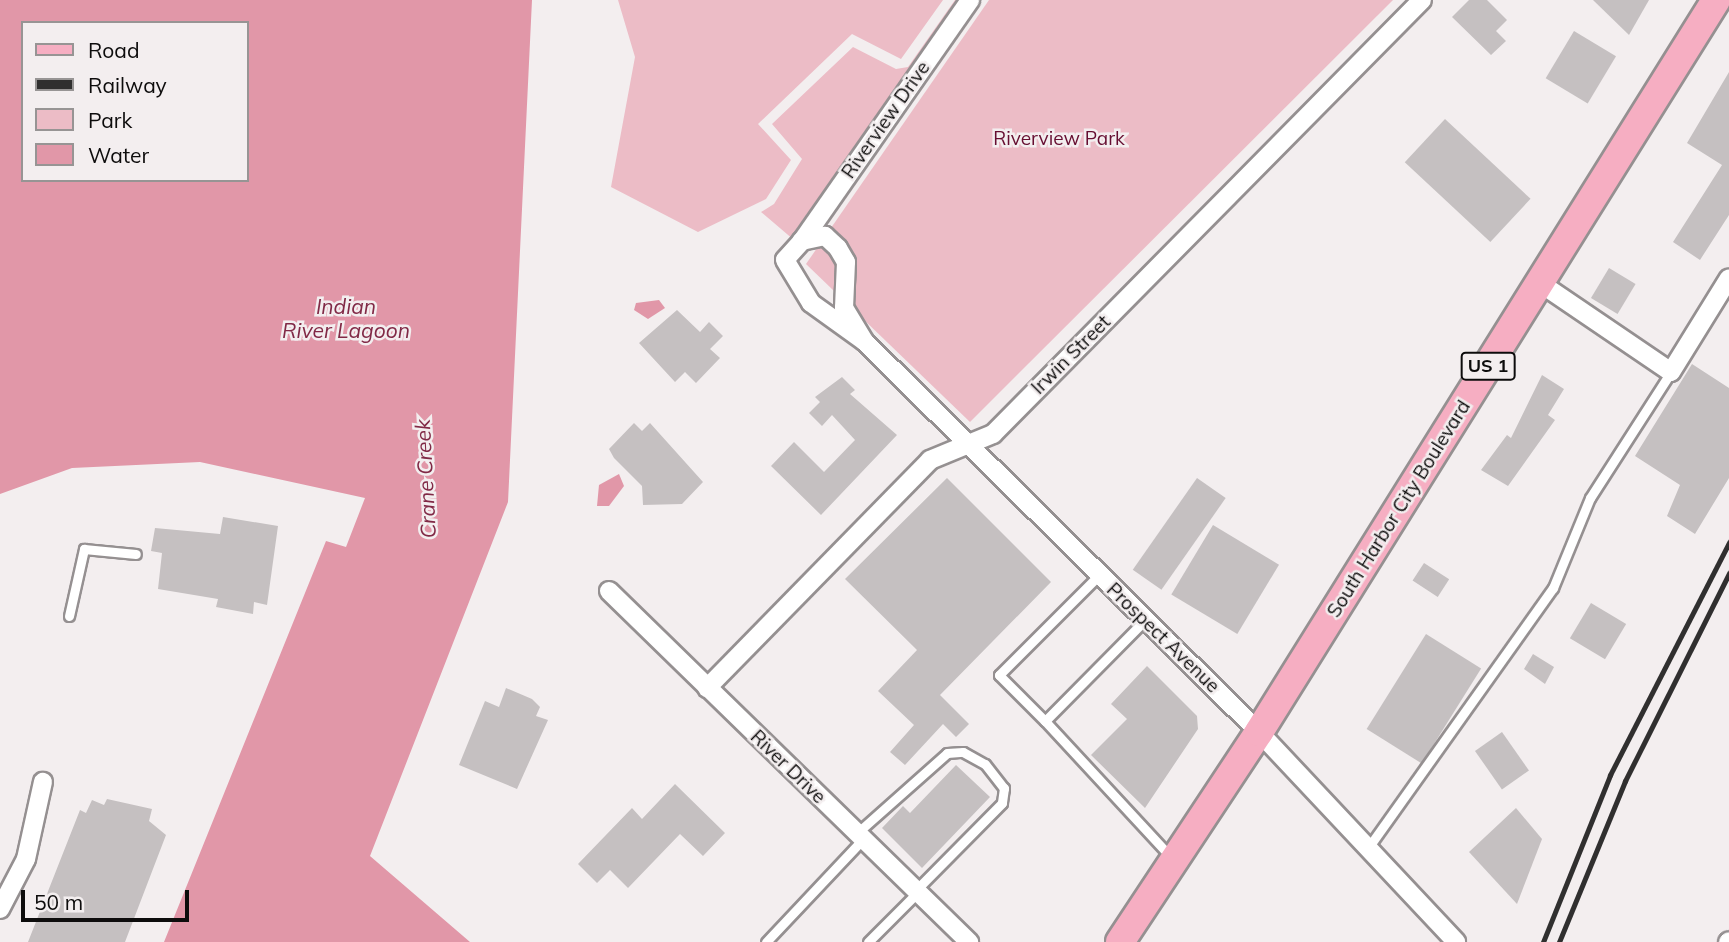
<!DOCTYPE html>
<style>
body{margin:0}
#map{position:relative;width:1729px;height:942px;overflow:hidden;background:#f3eeef;font-family:Mulish,sans-serif}
div>[style]{position:absolute}
.green>*{inset:0;background:#ecbcc6}
.water>*{inset:0;background:#e197a8}
.building>*{inset:0;background:#c5c0c1;transform-origin:0 0}
.roads{filter:drop-shadow(2px 0 #959091) drop-shadow(-2px 0 #959091) drop-shadow(0 2px #959091) drop-shadow(0 -2px #959091)}
.lane>*{height:9px;margin:-4.5px;padding:0 4.5px;transform-origin:4.5px;border-radius:4.5px;background:#fff}
.street>*{height:18px;margin:-9px;padding:0 9px;transform-origin:9px;border-radius:9px;background:#fff}
.primary>*{height:28px;margin:-14px;padding:0 14px;transform-origin:14px;border-radius:14px;background:#f6aec2}
.rail>*{height:5px;margin:-2.5px;padding:0 2.5px;transform-origin:2.5px;border-radius:2.5px;background:#302f2f}
span{translate:-50% -50%;white-space:nowrap;text-align:center;line-height:1.15;-webkit-text-stroke:5px #f3eeef;paint-order:stroke}
.shield-label span{padding:2px 5px;background:#f3eeef;border:2px solid;border-radius:5px;-webkit-text-stroke-width:0}
.shield-label{font-size:18px;color:#0d0c0c;font-weight:700}
.street-label{font-size:19px;color:#0d0c0c}
.park-label{font-size:19px;color:#660e31}
.water-label{font-size:21px;color:#812946;font-style:italic}
.legend{position:absolute;left:21px;top:21px;width:228px;height:161px;box-sizing:border-box;background:#f3eeef;border:2px solid #979494;margin:0;padding:9px 12px;list-style:none;font-size:21px;color:#0d0c0c}
.legend li{display:flex;align-items:center;gap:14px;height:35px}
.legend b{width:35px;border:2px solid #979494}
.scale{position:absolute;left:21px;top:890px;width:168px;height:32px;box-sizing:border-box;border:4px solid #0d0c0c;border-top:0;padding-left:9px;font-size:21px;line-height:24px;white-space:nowrap;color:#0d0c0c;-webkit-text-stroke:5px #f3eeef;paint-order:stroke}
</style>
<div id="map">
<div class="green">
<i style="clip-path:polygon(618px 0,943px 0,901px 59px,852px 34px,758px 124px,791px 160px,766px 199px,698px 232px,611px 187px,635px 57px)"></i>
<i style="clip-path:polygon(955px 0,967px 0,801px 246px,761px 212px,774px 204px,802px 159px,772px 124px,853px 47px,896px 69px,908px 67px)"></i>
<i style="clip-path:polygon(989px 0,1393px 0,970px 422px,806px 264px)"></i>
</div>
<div class="water">
<i style="clip-path:polygon(evenodd,0 0,532px 0,508px 502px,370px 856px,470px 942px,164px 942px,326px 541px,346px 547px,365px 498px,200px 462px,72px 468px,0 494px,0 0,23px 23px,247px 23px,247px 180px,23px 180px,23px 23px)"></i>
<i style="clip-path:polygon(659px 300px,665px 308px,648px 319px,634px 310px,636px 303px)"></i>
<i style="clip-path:polygon(619px 474px,624px 486px,609px 506px,597px 506px,599px 485px)"></i>
</div>
<div class="building">
<i style="clip-path:polygon(1469px 0,1487px 0,1507px 20px,1496px 31px,1506px 41px,1491px 55px,1452px 17px)"></i>
<i style="clip-path:polygon(1593px 0,1649px 0,1629px 35px)"></i>
<i style="left:1574px;top:31px;width:49px;height:55px;rotate:31deg"></i>
<i style="clip-path:polygon(1729px 72px,1729px 215px,1700px 260px,1673px 242px,1722px 165px,1687px 143px)"></i>
<i style="left:1445px;top:119px;width:117px;height:59px;rotate:43deg"></i>
<i style="left:1609px;top:268px;width:31px;height:35px;rotate:31deg"></i>
<i style="clip-path:polygon(677px 310px,700px 332px,709px 322px,723px 336px,710px 349px,720px 358px,696px 383px,685px 372px,675px 382px,639px 343px)"></i>
<i style="clip-path:polygon(1692px 364px,1729px 388px,1729px 478px,1695px 534px,1667px 516px,1680px 485px,1635px 456px)"></i>
<i style="clip-path:polygon(1542px 375px,1564px 389px,1548px 415px,1555px 420px,1508px 486px,1481px 470px,1507px 435px,1511px 438px)"></i>
<i style="clip-path:polygon(842px 377px,855px 390px,850px 394px,897px 435px,821px 515px,771px 466px,794px 442px,824px 472px,855px 440px,832px 415px,822px 426px,809px 413px,820px 402px,815px 397px)"></i>
<i style="clip-path:polygon(634px 423px,642px 431px,650px 423px,703px 482px,682px 504px,643px 505px,642px 486px,614px 458px,609px 449px)"></i>
<i style="clip-path:polygon(947px 478px,1051px 582px,940px 695px,969px 724px,956px 737px,943px 724px,905px 765px,890px 752px,914px 725px,878px 691px,917px 650px,845px 579px)"></i>
<i style="left:1197px;top:478px;width:35px;height:112px;rotate:35deg"></i>
<i style="clip-path:polygon(223px 517px,278px 526px,267px 605px,254px 602px,253px 614px,216px 607px,218px 599px,158px 589px,162px 553px,151px 551px,155px 528px,220px 534px)"></i>
<i style="left:1213px;top:525px;width:77px;height:81px;rotate:31deg"></i>
<i style="left:1424px;top:563px;width:30px;height:21px;rotate:33deg"></i>
<i style="left:1591px;top:603px;width:41px;height:41px;rotate:31deg"></i>
<i style="left:1426px;top:634px;width:65px;height:112px;rotate:32deg"></i>
<i style="clip-path:polygon(1533px 654px,1554px 667px,1545px 684px,1524px 669px)"></i>
<i style="clip-path:polygon(1147px 666px,1197px 716px,1198px 729px,1145px 808px,1091px 755px,1127px 719px,1111px 704px)"></i>
<i style="clip-path:polygon(506px 688px,532px 699px,540px 707px,536px 716px,548px 720px,517px 789px,459px 765px,485px 701px,499px 707px)"></i>
<i style="left:1502px;top:732px;width:47px;height:33px;rotate:55deg"></i>
<i style="clip-path:polygon(956px 765px,990px 797px,922px 868px,882px 828px,903px 806px,910px 813px)"></i>
<i style="clip-path:polygon(675px 784px,725px 833px,703px 856px,680px 834px,628px 888px,610px 870px,597px 883px,578px 864px,632px 808px,642px 819px)"></i>
<i style="clip-path:polygon(107px 799px,152px 809px,149px 821px,166px 835px,125px 942px,28px 942px,80px 810px,86px 813px,92px 800px,104px 805px)"></i>
<i style="clip-path:polygon(1516px 808px,1542px 839px,1517px 904px,1469px 852px)"></i>
</div>
<div class="roads">
<div class="lane">
<i style="left:1098px;top:576px;width:140px;rotate:135deg"></i>
<i style="left:999px;top:675px;width:65px;rotate:45deg"></i>
<i style="left:1045px;top:721px;width:141px;rotate:-45.3deg"></i>
<i style="left:69px;top:616px;width:69px;rotate:-77.4deg"></i>
<i style="left:84px;top:549px;width:52px;rotate:5.5deg"></i>
<i style="left:1045px;top:721px;width:187px;rotate:47.2deg"></i>
<i style="left:857px;top:833px;width:120px;rotate:-41.6deg"></i>
<i style="left:947px;top:753px;width:16px;rotate:-4deg"></i>
<i style="left:963px;top:752px;width:25px;rotate:29deg"></i>
<i style="left:985px;top:764px;width:31px;rotate:52deg"></i>
<i style="left:1004px;top:788px;width:15px;rotate:98deg"></i>
<i style="left:1002px;top:803px;width:122px;rotate:134.7deg"></i>
<i style="left:1368px;top:848px;width:319px;rotate:-54.6deg"></i>
<i style="left:1553px;top:588px;width:97px;rotate:-67.7deg"></i>
<i style="left:1590px;top:498px;width:150px;rotate:-57.3deg"></i>
<i style="left:766px;top:942px;width:141px;rotate:-46.7deg"></i>
<i style="left:868px;top:942px;width:71px;rotate:-45deg"></i>
</div>
<div class="street">
<i style="left:802px;top:241px;width:294px;rotate:-55.1deg"></i>
<i style="left:1540px;top:283px;width:158px;rotate:34.2deg"></i>
<i style="left:1671px;top:372px;width:110px;rotate:-58.3deg"></i>
<i style="left:864px;top:341px;width:39px;rotate:-121deg"></i>
<i style="left:844px;top:308px;width:46px;rotate:-87.5deg"></i>
<i style="left:846px;top:262px;width:16px;rotate:-120deg"></i>
<i style="left:838px;top:248px;width:18px;rotate:-137deg"></i>
<i style="left:825px;top:236px;width:24px;rotate:168deg"></i>
<i style="left:802px;top:241px;width:25px;rotate:132deg"></i>
<i style="left:785px;top:260px;width:50px;rotate:58.8deg"></i>
<i style="left:811px;top:303px;width:65px;rotate:35.6deg"></i>
<i style="left:864px;top:341px;width:556px;rotate:44.71deg"></i>
<i style="left:1259px;top:732px;width:288px;rotate:46.8deg"></i>
<i style="left:609px;top:591px;width:503px;rotate:44.27deg"></i>
<i style="left:707px;top:688px;width:319px;rotate:-45.6deg"></i>
<i style="left:930px;top:460px;width:68px;rotate:-22.4deg"></i>
<i style="left:993px;top:434px;width:610px;rotate:-45.33deg"></i>
<i style="left:0;top:909px;width:56px;rotate:-62.5deg"></i>
<i style="left:26px;top:859px;width:79px;rotate:-77.6deg"></i>
<i style="left:1728px;top:942px;width:1px;rotate:-45deg"></i>
</div>
<div class="primary">
<i style="left:1120px;top:942px;width:252px;rotate:-56.5deg"></i>
<i style="left:1259px;top:732px;width:863px;rotate:-58.02deg"></i>
</div>
</div>
<div class="rail">
<i style="left:1543px;top:942px;width:180px;rotate:-68.1deg"></i>
<i style="left:1610px;top:775px;width:262px;rotate:-62.9deg"></i>
<i style="left:1559px;top:942px;width:174px;rotate:-67.7deg"></i>
<i style="left:1625px;top:781px;width:233px;rotate:-63.4deg"></i>
</div>
<div class="shield-label">
<span style="left:1488px;top:366px">US 1</span>
</div>
<div class="street-label">
<span style="left:886px;top:120px;rotate:-55deg">Riverview Drive</span>
<span style="left:1071px;top:355px;rotate:-45deg">Irwin Street</span>
<span style="left:1399px;top:509px;rotate:-58deg">South Harbor City Boulevard</span>
<span style="left:1163px;top:638px;rotate:44deg">Prospect Avenue</span>
<span style="left:788px;top:767px;rotate:44deg">River Drive</span>
</div>
<div class="park-label">
<span style="left:1059px;top:139px">Riverview Park</span>
</div>
<div class="water-label">
<span style="left:346px;top:318px">Indian<br>River Lagoon</span>
<span style="left:425px;top:479px;rotate:-93deg">Crane Creek</span>
</div>
<ul class="legend">
<li><b style="height:9px;background:#f6aec2"></b>Road</li>
<li><b style="height:9px;background:#302f2f"></b>Railway</li>
<li><b style="height:19px;background:#ecbcc6"></b>Park</li>
<li><b style="height:19px;background:#e197a8"></b>Water</li>
</ul>
<div class="scale">50 m</div>
</div>
